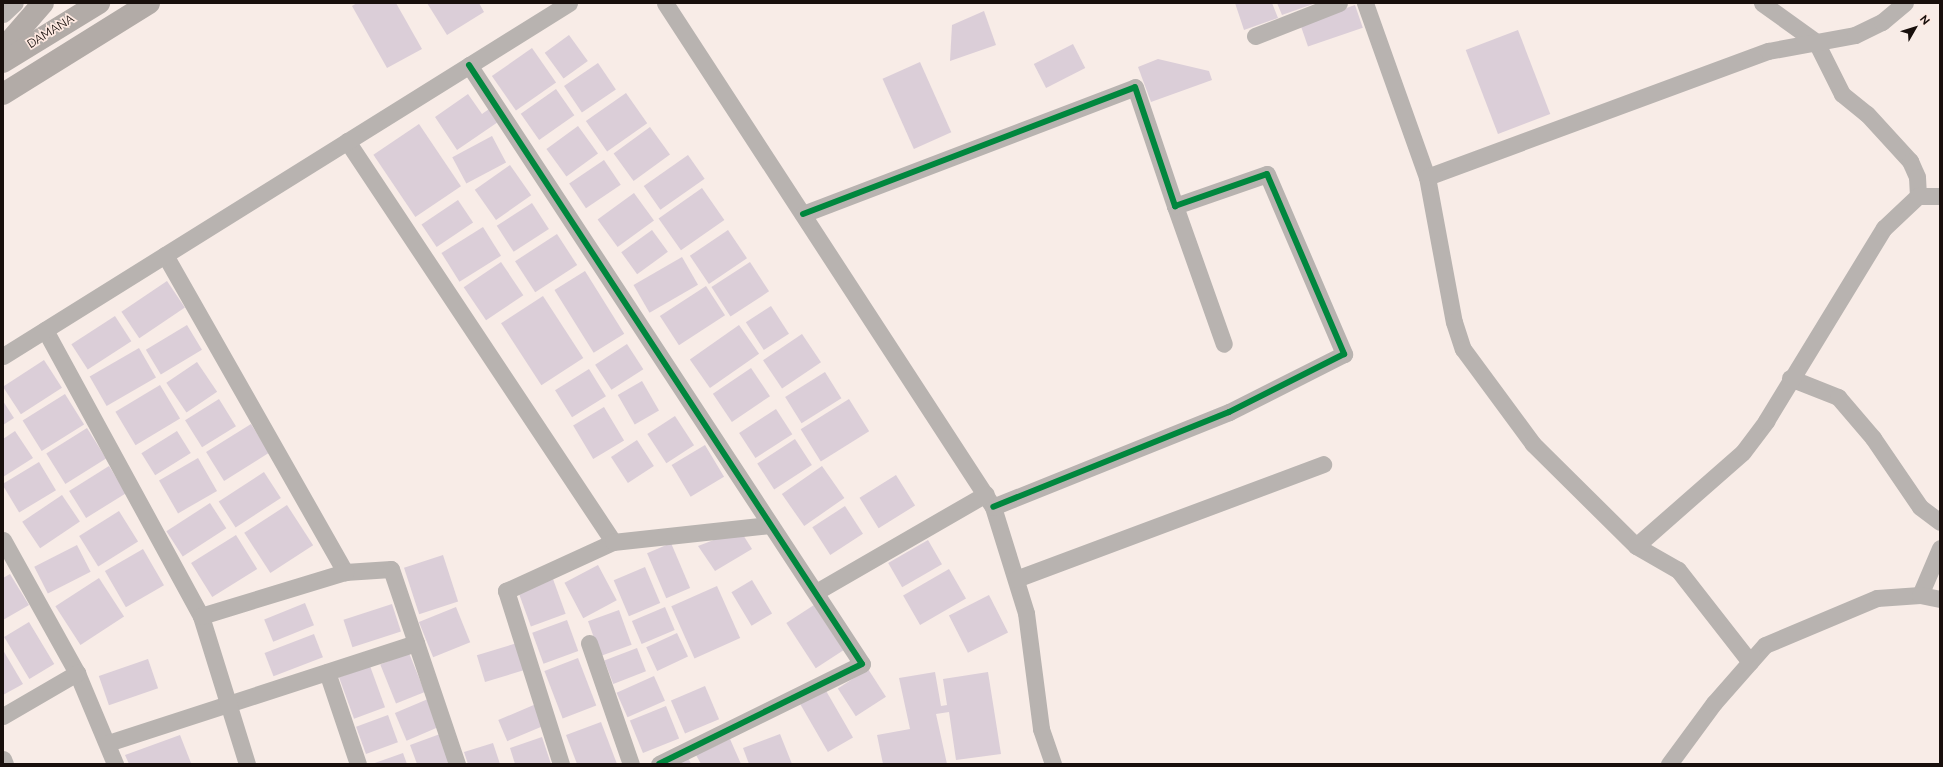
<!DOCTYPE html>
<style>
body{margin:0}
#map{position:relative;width:1943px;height:767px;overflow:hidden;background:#f8ece7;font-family:Raleway,sans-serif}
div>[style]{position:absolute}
.building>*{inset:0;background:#dbced8;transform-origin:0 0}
.street>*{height:17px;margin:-8.5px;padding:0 8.5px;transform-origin:8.5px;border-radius:8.5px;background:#b8b3b0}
.primary>*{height:22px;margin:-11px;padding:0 11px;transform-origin:11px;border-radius:11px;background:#b2aba7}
.cycleway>*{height:6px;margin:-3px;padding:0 3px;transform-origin:3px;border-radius:3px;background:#00873e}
span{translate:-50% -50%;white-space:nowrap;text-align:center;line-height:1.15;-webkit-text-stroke:3.5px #fee9e1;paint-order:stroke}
.street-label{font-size:12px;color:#180f0c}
.frame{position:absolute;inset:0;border:4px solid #180f0c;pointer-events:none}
.north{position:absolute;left:1895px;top:8px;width:40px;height:40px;-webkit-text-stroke:3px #fee9e1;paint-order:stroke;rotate:51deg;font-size:11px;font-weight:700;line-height:16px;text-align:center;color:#180f0c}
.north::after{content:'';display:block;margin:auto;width:14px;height:18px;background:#180f0c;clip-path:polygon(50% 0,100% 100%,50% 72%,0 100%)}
</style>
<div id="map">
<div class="building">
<i style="clip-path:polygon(357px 3px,396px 3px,422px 49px,387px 68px,352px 6px)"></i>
<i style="clip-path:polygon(427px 3px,479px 3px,484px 12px,447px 35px)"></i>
<i style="clip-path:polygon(1235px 3px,1272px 3px,1278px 18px,1244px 30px)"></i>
<i style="clip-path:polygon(1277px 3px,1316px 3px,1282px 15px)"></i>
<i style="left:1355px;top:5px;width:24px;height:58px;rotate:71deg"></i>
<i style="clip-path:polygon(984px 11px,996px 45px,950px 61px,952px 25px)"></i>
<i style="left:1518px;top:30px;width:90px;height:56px;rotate:69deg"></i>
<i style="left:569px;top:35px;width:32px;height:30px;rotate:54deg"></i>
<i style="left:1073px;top:44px;width:27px;height:44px;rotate:63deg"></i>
<i style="left:532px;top:48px;width:42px;height:49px;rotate:55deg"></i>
<i style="clip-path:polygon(1158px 59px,1209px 71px,1212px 80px,1151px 102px,1138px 67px)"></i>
<i style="left:920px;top:62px;width:77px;height:41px;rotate:66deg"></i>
<i style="left:598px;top:63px;width:32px;height:41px;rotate:56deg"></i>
<i style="left:556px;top:89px;width:32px;height:43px;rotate:55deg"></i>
<i style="left:626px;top:93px;width:37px;height:49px;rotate:55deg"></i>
<i style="clip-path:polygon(468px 94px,482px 114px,489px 109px,498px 122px,457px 150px,435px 117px)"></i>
<i style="left:419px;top:124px;width:75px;height:55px;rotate:56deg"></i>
<i style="left:578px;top:126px;width:34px;height:39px;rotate:54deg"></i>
<i style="left:650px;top:127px;width:34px;height:45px;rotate:54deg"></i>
<i style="left:492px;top:136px;width:30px;height:45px;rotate:62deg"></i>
<i style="left:688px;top:155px;width:29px;height:54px;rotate:55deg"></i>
<i style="left:604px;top:160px;width:30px;height:42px;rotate:56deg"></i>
<i style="left:510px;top:165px;width:37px;height:43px;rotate:55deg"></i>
<i style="left:702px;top:188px;width:39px;height:53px;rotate:55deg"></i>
<i style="left:634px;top:193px;width:34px;height:45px;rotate:54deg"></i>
<i style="left:458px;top:200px;width:27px;height:44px;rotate:56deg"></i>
<i style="left:532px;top:203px;width:31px;height:42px;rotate:57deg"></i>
<i style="left:483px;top:227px;width:34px;height:49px;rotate:58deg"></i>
<i style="left:652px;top:230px;width:27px;height:38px;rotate:54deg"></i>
<i style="left:728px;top:230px;width:34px;height:46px;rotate:56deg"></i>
<i style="left:557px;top:234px;width:37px;height:50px;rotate:57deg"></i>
<i style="left:682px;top:257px;width:32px;height:56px;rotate:60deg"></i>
<i style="left:501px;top:262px;width:40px;height:45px;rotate:56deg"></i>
<i style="left:750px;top:262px;width:35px;height:46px;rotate:57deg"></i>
<i style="left:585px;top:271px;width:74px;height:36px;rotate:58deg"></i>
<i style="left:167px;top:281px;width:32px;height:55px;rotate:56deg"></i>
<i style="left:706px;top:286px;width:35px;height:55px;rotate:57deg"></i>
<i style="left:543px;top:296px;width:74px;height:50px;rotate:57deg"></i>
<i style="left:771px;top:306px;width:33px;height:30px;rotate:57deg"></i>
<i style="left:115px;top:316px;width:30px;height:52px;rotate:57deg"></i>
<i style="left:187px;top:325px;width:29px;height:48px;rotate:59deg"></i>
<i style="left:739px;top:325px;width:35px;height:60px;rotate:55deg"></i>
<i style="left:802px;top:334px;width:34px;height:47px;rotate:56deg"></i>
<i style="left:627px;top:344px;width:30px;height:38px;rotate:57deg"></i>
<i style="left:139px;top:348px;width:34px;height:57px;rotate:60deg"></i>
<i style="left:44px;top:360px;width:33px;height:49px;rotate:57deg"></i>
<i style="left:197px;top:362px;width:36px;height:37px;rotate:56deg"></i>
<i style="left:751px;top:368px;width:34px;height:46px;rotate:56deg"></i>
<i style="left:589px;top:369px;width:32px;height:40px;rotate:58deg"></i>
<i style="left:825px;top:372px;width:31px;height:47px;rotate:58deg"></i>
<i style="left:642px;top:381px;width:34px;height:28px;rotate:60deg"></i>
<i style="left:160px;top:385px;width:39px;height:52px;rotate:59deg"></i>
<i style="left:65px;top:394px;width:36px;height:50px;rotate:58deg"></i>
<i style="left:219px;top:399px;width:32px;height:40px;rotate:58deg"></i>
<i style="left:849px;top:399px;width:38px;height:57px;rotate:58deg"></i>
<i style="clip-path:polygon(3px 401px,14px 418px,3px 425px)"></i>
<i style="left:604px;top:407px;width:39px;height:36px;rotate:59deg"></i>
<i style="left:776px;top:409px;width:30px;height:44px;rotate:57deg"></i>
<i style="left:675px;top:416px;width:35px;height:33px;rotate:57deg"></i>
<i style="left:251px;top:424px;width:34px;height:53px;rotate:58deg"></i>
<i style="left:87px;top:428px;width:36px;height:48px;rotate:58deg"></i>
<i style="clip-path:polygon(15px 431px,33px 458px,3px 477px,3px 439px)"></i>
<i style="left:177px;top:431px;width:26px;height:42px;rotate:58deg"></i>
<i style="left:795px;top:439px;width:31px;height:45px;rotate:57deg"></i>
<i style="left:637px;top:440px;width:31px;height:31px;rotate:57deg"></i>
<i style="left:705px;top:445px;width:37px;height:39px;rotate:59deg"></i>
<i style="left:198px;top:458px;width:38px;height:45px;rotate:60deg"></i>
<i style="left:39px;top:462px;width:33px;height:43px;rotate:59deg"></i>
<i style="left:109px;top:466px;width:32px;height:47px;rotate:58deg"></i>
<i style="left:822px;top:466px;width:39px;height:49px;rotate:55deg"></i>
<i style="left:264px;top:472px;width:31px;height:54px;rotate:57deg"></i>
<i style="left:896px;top:475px;width:36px;height:43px;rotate:58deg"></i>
<i style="left:62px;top:495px;width:32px;height:48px;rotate:56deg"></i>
<i style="left:210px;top:503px;width:30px;height:52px;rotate:57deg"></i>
<i style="left:287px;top:505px;width:48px;height:51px;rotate:57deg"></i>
<i style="left:845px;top:506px;width:33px;height:39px;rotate:57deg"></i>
<i style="left:119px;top:511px;width:36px;height:47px;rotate:58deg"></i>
<i style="clip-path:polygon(740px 530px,752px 549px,715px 571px,698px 546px)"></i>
<i style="left:236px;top:535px;width:40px;height:53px;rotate:58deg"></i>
<i style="left:928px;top:540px;width:28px;height:46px;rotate:60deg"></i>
<i style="left:671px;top:543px;width:49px;height:26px;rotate:67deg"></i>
<i style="left:77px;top:545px;width:30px;height:48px;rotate:63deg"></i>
<i style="left:143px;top:549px;width:42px;height:44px;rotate:60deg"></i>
<i style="left:443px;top:555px;width:49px;height:41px;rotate:72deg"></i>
<i style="left:598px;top:565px;width:40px;height:38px;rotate:62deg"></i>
<i style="left:645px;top:567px;width:39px;height:34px;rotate:67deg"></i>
<i style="left:949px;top:569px;width:34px;height:53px;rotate:60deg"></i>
<i style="clip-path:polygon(10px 574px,29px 605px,3px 620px,3px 578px)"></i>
<i style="left:99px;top:578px;width:46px;height:52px;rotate:57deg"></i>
<i style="left:553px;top:579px;width:37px;height:37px;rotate:70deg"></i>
<i style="left:752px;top:580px;width:39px;height:24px;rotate:59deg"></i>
<i style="left:717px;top:586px;width:57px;height:50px;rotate:66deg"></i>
<i style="left:989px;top:595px;width:42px;height:45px;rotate:63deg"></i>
<i style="left:305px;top:603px;width:24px;height:44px;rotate:68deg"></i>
<i style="left:392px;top:604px;width:29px;height:51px;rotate:72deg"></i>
<i style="left:814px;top:605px;width:54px;height:33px;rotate:57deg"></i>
<i style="left:456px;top:607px;width:38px;height:40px;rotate:68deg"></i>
<i style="left:665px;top:607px;width:25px;height:36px;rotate:67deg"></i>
<i style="left:619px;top:610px;width:37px;height:33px;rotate:70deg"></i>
<i style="left:567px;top:620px;width:33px;height:37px;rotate:70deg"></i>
<i style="left:29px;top:622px;width:49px;height:29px;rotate:59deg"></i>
<i style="left:677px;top:633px;width:26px;height:34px;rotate:65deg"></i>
<i style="left:314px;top:634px;width:25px;height:53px;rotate:69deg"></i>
<i style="left:517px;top:643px;width:28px;height:42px;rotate:73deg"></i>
<i style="left:637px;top:648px;width:25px;height:35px;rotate:69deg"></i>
<i style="clip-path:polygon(3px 650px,23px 684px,3px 695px)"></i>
<i style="left:409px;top:653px;width:42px;height:31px;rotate:68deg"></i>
<i style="left:578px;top:658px;width:51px;height:36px;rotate:69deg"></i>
<i style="left:148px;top:659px;width:31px;height:52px;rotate:71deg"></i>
<i style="left:370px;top:666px;width:44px;height:33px;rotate:70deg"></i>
<i style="left:868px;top:669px;width:33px;height:36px;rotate:57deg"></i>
<i style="clip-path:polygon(935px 672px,941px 706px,947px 705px,943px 679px,988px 672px,1001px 754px,956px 760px,949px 712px,936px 714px,947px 764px,883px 764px,877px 735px,910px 729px,899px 678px)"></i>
<i style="left:654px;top:676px;width:27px;height:41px;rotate:66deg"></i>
<i style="left:705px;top:686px;width:36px;height:37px;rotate:67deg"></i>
<i style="left:825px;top:689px;width:56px;height:29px;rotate:60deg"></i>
<i style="left:428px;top:699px;width:30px;height:36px;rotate:67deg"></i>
<i style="left:536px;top:704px;width:23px;height:41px;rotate:67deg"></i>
<i style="left:666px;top:706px;width:35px;height:39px;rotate:68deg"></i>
<i style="left:388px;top:715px;width:29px;height:34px;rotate:70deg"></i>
<i style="clip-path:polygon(601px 722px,617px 764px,577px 764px,566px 735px)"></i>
<i style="clip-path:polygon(440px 734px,450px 764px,417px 764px,410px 745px)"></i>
<i style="clip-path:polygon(780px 734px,792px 764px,749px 764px,743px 748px)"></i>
<i style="clip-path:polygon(180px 735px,191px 763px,129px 764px,125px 755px)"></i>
<i style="clip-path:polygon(542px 737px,551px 764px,515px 764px,510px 748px)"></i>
<i style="clip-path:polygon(730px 739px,741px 764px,701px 764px,696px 755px)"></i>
<i style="clip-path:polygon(493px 743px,500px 764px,468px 764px,464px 752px)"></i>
<i style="clip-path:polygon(403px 753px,407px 764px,372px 764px)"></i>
<i style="clip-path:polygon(688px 757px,691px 764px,675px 764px)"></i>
</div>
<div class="street">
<i style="left:665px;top:3px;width:601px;rotate:56.94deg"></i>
<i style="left:993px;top:507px;width:111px;rotate:72.7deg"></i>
<i style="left:1026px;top:613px;width:117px;rotate:82.6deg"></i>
<i style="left:1041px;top:729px;width:37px;rotate:71deg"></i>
<i style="left:1365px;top:3px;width:185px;rotate:70.4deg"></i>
<i style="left:1427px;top:177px;width:147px;rotate:79.5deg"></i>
<i style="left:1454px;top:322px;width:28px;rotate:72deg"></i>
<i style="left:1463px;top:349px;width:118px;rotate:53.6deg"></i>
<i style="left:1533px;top:444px;width:145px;rotate:44.7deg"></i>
<i style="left:1762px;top:3px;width:67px;rotate:35.8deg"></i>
<i style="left:1816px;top:42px;width:58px;rotate:63.4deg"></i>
<i style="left:1842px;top:94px;width:32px;rotate:39deg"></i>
<i style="left:1867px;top:114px;width:64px;rotate:47.5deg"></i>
<i style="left:1910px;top:161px;width:17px;rotate:66deg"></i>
<i style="left:1917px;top:177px;width:19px;rotate:87deg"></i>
<i style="left:3px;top:14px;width:16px;rotate:-43deg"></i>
<i style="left:1255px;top:36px;width:90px;rotate:-21.4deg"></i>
<i style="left:469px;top:65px;width:716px;rotate:56.73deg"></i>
<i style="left:862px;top:664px;width:226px;rotate:153.8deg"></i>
<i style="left:347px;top:141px;width:481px;rotate:56.4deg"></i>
<i style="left:1427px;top:177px;width:364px;rotate:-20.3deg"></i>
<i style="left:1768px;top:51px;width:88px;rotate:-10.4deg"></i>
<i style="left:1855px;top:35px;width:30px;rotate:-26deg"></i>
<i style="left:1882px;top:22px;width:30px;rotate:-40deg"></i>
<i style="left:1175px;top:206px;width:146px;rotate:70.5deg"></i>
<i style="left:803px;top:214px;width:355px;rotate:-20.9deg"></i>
<i style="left:1135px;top:87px;width:126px;rotate:71.4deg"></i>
<i style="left:1175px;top:206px;width:97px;rotate:-19.2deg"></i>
<i style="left:1267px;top:174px;width:196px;rotate:66.8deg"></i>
<i style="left:1344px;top:354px;width:129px;rotate:153.2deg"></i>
<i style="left:1229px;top:412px;width:254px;rotate:158.1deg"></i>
<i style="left:165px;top:255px;width:365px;rotate:60.4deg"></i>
<i style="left:345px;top:572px;width:46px;rotate:-3.7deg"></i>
<i style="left:391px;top:569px;width:206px;rotate:71.3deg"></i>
<i style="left:45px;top:330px;width:326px;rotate:61.4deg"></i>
<i style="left:3px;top:356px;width:667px;rotate:-31.95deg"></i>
<i style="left:1790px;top:378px;width:52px;rotate:21.6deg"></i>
<i style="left:1838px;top:397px;width:54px;rotate:49.5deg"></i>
<i style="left:1873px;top:438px;width:83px;rotate:55.7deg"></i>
<i style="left:1920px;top:507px;width:25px;rotate:37deg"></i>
<i style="left:3px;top:540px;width:152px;rotate:60.9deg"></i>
<i style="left:77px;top:673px;width:99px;rotate:67.3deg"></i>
<i style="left:1016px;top:579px;width:328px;rotate:-20.5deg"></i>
<i style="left:816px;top:592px;width:196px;rotate:-30deg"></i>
<i style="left:1920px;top:595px;width:51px;rotate:-66.9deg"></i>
<i style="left:589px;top:643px;width:128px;rotate:70.9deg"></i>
<i style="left:1750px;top:662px;width:117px;rotate:-128deg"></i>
<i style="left:1678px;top:570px;width:48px;rotate:-150.3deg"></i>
<i style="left:1636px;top:546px;width:142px;rotate:-41.3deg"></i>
<i style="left:1743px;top:452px;width:39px;rotate:-53deg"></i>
<i style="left:1766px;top:421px;width:226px;rotate:-58.6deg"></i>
<i style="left:1884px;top:228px;width:47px;rotate:-43.3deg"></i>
<i style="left:1918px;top:196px;width:22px"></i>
<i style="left:327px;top:672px;width:97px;rotate:71.4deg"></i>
<i style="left:3px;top:716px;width:86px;rotate:-30.2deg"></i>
<i style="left:108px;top:743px;width:324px;rotate:-18deg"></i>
<i style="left:3px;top:759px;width:5px;rotate:68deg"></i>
<i style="left:247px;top:764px;width:155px;rotate:-107.3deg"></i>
<i style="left:201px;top:616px;width:151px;rotate:-17deg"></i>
<i style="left:561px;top:764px;width:182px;rotate:-107.6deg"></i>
<i style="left:506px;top:591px;width:118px;rotate:-24.6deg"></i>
<i style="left:613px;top:542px;width:158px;rotate:-6.2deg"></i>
<i style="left:1669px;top:764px;width:76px;rotate:-53.6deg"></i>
<i style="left:1714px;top:703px;width:77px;rotate:-48.7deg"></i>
<i style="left:1765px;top:645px;width:121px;rotate:-22.8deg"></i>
<i style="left:1877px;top:598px;width:43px;rotate:-4deg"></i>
<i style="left:1920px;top:595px;width:20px;rotate:11deg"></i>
</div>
<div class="primary">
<i style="left:3px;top:49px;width:61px;rotate:-49deg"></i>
<i style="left:3px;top:62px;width:113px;rotate:-31.6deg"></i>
<i style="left:3px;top:94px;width:172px;rotate:-31.9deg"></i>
</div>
<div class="cycleway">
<i style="left:469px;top:65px;width:716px;rotate:56.73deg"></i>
<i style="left:862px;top:664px;width:226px;rotate:153.8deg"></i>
<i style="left:803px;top:214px;width:355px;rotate:-20.9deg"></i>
<i style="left:1135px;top:87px;width:126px;rotate:71.4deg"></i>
<i style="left:1175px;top:206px;width:97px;rotate:-19.2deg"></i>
<i style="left:1267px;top:174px;width:196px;rotate:66.8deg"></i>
<i style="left:1344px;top:354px;width:129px;rotate:153.2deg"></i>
<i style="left:1229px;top:412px;width:254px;rotate:158.1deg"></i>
</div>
<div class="street-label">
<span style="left:51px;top:32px;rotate:-32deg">DAMANA</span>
</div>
<div class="frame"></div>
<div class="north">N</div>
</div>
